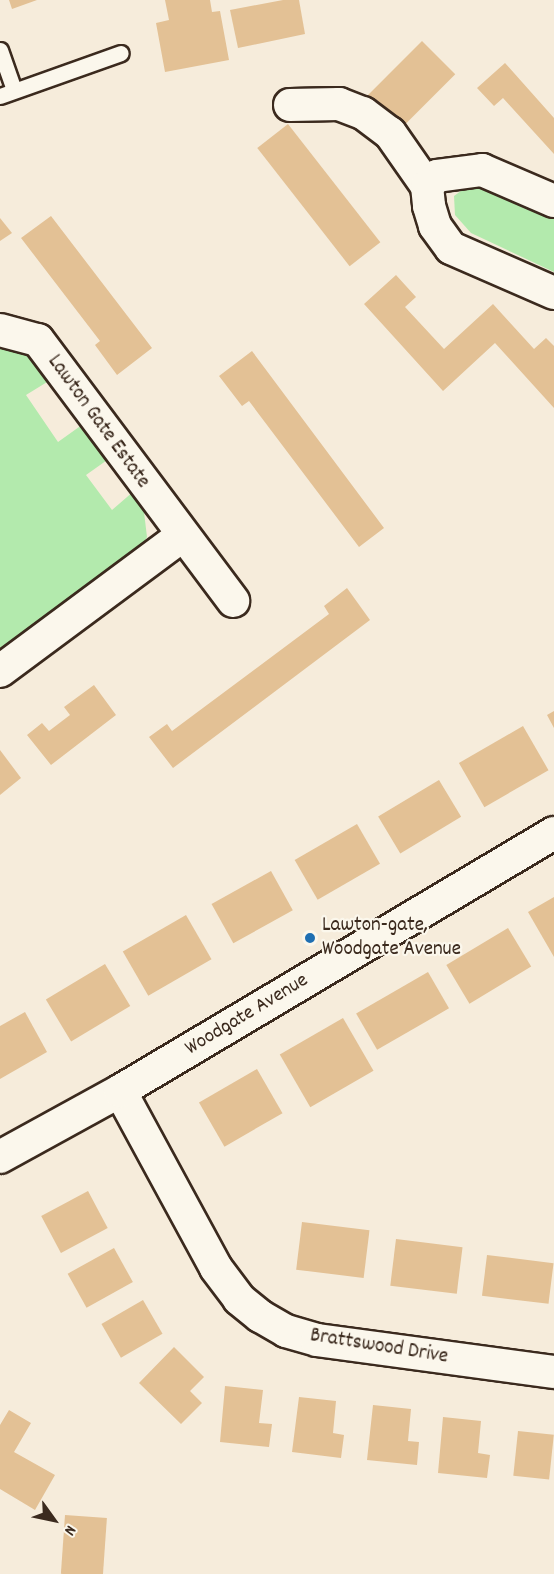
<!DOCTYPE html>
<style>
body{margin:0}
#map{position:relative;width:554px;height:1574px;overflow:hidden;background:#f6ecdb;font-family:Dekko,sans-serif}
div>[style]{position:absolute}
.green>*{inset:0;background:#b3eaad}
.building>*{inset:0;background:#e3c195;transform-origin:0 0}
.roads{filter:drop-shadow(2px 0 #3b2a1e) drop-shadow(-2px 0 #3b2a1e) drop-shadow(0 2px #3b2a1e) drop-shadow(0 -2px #3b2a1e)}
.service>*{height:15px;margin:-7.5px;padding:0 7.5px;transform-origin:7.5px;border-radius:7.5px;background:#fbf7ec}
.minor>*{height:32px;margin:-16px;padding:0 16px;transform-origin:16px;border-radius:16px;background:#fbf7ec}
.dots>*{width:16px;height:16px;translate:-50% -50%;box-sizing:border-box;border:3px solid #fbf7ec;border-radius:50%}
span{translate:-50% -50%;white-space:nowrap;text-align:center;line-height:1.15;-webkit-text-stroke:4.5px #fbf7ec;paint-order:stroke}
.street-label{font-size:21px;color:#3b2a1e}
.poi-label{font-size:21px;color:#3b2a1e}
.left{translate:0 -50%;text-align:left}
.north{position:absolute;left:24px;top:1490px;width:60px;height:60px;-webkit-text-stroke:4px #fbf7ec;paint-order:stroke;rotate:123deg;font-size:16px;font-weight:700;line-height:24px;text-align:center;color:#3b2a1e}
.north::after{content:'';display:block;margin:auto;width:21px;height:27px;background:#3b2a1e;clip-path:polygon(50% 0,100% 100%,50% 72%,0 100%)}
</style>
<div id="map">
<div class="green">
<i style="clip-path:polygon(479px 186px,496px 191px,554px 218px,554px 272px,471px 233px,455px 215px,454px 196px,465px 188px)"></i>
<i style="clip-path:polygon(0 347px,9px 347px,31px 355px,52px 379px,26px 395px,58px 442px,86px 422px,110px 458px,86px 475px,112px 510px,134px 491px,144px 512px,147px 537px,132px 560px,0 659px)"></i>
</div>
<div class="building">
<i style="clip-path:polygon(9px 0,37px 0,12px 9px)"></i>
<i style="clip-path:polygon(165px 0,210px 0,212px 12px,220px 11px,229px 60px,165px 72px,156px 23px,169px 20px)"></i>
<i style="clip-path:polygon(283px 0,299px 0,305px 34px,238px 48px,230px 10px)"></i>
<i style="left:422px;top:41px;width:47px;height:77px;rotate:45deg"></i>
<i style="clip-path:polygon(505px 63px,554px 118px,554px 154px,503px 98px,494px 106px,477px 88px)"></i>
<i style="left:288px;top:124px;width:150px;height:39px;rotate:52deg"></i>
<i style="clip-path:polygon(51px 216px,152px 348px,117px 375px,95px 345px,100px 341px,21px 238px)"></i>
<i style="clip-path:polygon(0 218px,12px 233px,0 241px)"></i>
<i style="clip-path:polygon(396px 275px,416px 297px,405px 307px,444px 349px,493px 304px,534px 349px,546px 338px,554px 346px,554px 408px,495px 343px,443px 391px,364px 304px)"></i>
<i style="clip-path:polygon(252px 351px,384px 528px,359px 547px,249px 401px,242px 406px,219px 376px)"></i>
<i style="clip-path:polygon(347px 588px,370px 620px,173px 768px,149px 737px,167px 724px,172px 731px,329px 614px,324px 606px)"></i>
<i style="clip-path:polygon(94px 685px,116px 715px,51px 765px,27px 735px,42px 723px,49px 731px,70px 715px,64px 707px)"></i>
<i style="clip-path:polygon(554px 711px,554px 728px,547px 715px)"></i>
<i style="left:523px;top:726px;width:51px;height:74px;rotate:60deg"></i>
<i style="clip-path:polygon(0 750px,21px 778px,0 795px)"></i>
<i style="left:439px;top:780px;width:43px;height:71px;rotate:59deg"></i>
<i style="left:357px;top:824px;width:46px;height:72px;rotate:60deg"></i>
<i style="left:271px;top:871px;width:45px;height:68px;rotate:61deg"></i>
<i style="clip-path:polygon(554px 897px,554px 957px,528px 912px)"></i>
<i style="left:186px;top:915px;width:51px;height:73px;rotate:60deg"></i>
<i style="left:508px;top:928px;width:45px;height:72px;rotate:59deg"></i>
<i style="left:105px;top:964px;width:49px;height:69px;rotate:59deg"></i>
<i style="left:428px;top:972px;width:42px;height:83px;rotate:60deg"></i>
<i style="clip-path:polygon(25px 1012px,47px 1052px,0 1079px,0 1026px)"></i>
<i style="left:343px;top:1018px;width:61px;height:73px;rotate:60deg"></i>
<i style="left:257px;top:1069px;width:51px;height:67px;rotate:60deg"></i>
<i style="left:88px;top:1191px;width:42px;height:53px;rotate:62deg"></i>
<i style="left:302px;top:1222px;width:68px;height:48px;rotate:7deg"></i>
<i style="left:396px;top:1239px;width:67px;height:47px;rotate:7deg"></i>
<i style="left:114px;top:1248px;width:39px;height:53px;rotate:61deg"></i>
<i style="left:487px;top:1255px;width:67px;height:41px;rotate:7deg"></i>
<i style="left:143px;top:1300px;width:39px;height:48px;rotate:60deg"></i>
<i style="clip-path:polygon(174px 1347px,204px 1377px,190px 1391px,202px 1403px,181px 1424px,139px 1383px)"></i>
<i style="clip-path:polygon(225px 1386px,263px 1390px,259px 1423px,272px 1424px,269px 1447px,220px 1442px)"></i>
<i style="clip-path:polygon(299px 1397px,336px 1401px,333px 1433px,344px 1435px,341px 1458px,292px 1452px)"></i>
<i style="clip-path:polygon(373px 1405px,411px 1409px,408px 1441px,419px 1442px,417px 1465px,367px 1460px)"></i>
<i style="clip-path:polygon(9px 1410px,31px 1423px,14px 1452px,55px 1475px,35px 1510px,0 1489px,0 1425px)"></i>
<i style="clip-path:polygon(443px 1417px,481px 1421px,478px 1453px,490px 1455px,487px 1478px,438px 1473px)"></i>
<i style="left:518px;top:1431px;width:36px;height:45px;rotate:6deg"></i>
<i style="left:65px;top:1515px;width:42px;height:59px;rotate:4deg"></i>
</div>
<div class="roads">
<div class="service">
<i style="left:0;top:50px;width:42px;rotate:70.7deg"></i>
<i style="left:0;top:96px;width:128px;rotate:-19.6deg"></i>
</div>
<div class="minor">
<i style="left:290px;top:105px;width:49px;rotate:-1.2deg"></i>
<i style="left:339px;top:104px;width:26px;rotate:21deg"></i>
<i style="left:363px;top:113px;width:34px;rotate:37deg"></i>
<i style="left:390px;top:133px;width:65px;rotate:55.1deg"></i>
<i style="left:554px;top:201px;width:78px;rotate:-156.7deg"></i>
<i style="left:482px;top:170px;width:45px;rotate:172.4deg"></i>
<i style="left:437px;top:176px;width:14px;rotate:135deg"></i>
<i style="left:427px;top:186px;width:20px;rotate:84deg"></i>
<i style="left:429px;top:206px;width:21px;rotate:73deg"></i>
<i style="left:435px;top:226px;width:27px;rotate:54deg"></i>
<i style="left:451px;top:248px;width:112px;rotate:23.6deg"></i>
<i style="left:0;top:330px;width:39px;rotate:15deg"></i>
<i style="left:38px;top:340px;width:326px;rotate:53.2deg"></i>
<i style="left:0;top:671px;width:227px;rotate:-36.6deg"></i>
<i style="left:120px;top:1091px;width:201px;rotate:61.5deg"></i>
<i style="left:216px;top:1268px;width:39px;rotate:53deg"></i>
<i style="left:239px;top:1299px;width:27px;rotate:39deg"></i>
<i style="left:260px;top:1316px;width:30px;rotate:30deg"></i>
<i style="left:286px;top:1331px;width:32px;rotate:16deg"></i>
<i style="left:317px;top:1340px;width:239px;rotate:7.7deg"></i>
<i style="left:0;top:1157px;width:137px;rotate:-28.8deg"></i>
<i style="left:120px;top:1091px;width:505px;rotate:-30.73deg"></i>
</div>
</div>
<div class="dots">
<i style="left:310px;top:938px;background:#1f6fb2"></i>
</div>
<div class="street-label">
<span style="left:98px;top:422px;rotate:54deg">Lawton Gate Estate</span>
<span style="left:247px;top:1015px;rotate:-31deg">Woodgate Avenue</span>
<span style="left:379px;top:1347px;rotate:9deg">Brattswood Drive</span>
</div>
<div class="poi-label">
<span class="left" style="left:322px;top:938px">Lawton-gate,<br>Woodgate Avenue</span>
</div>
<div class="north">N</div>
</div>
